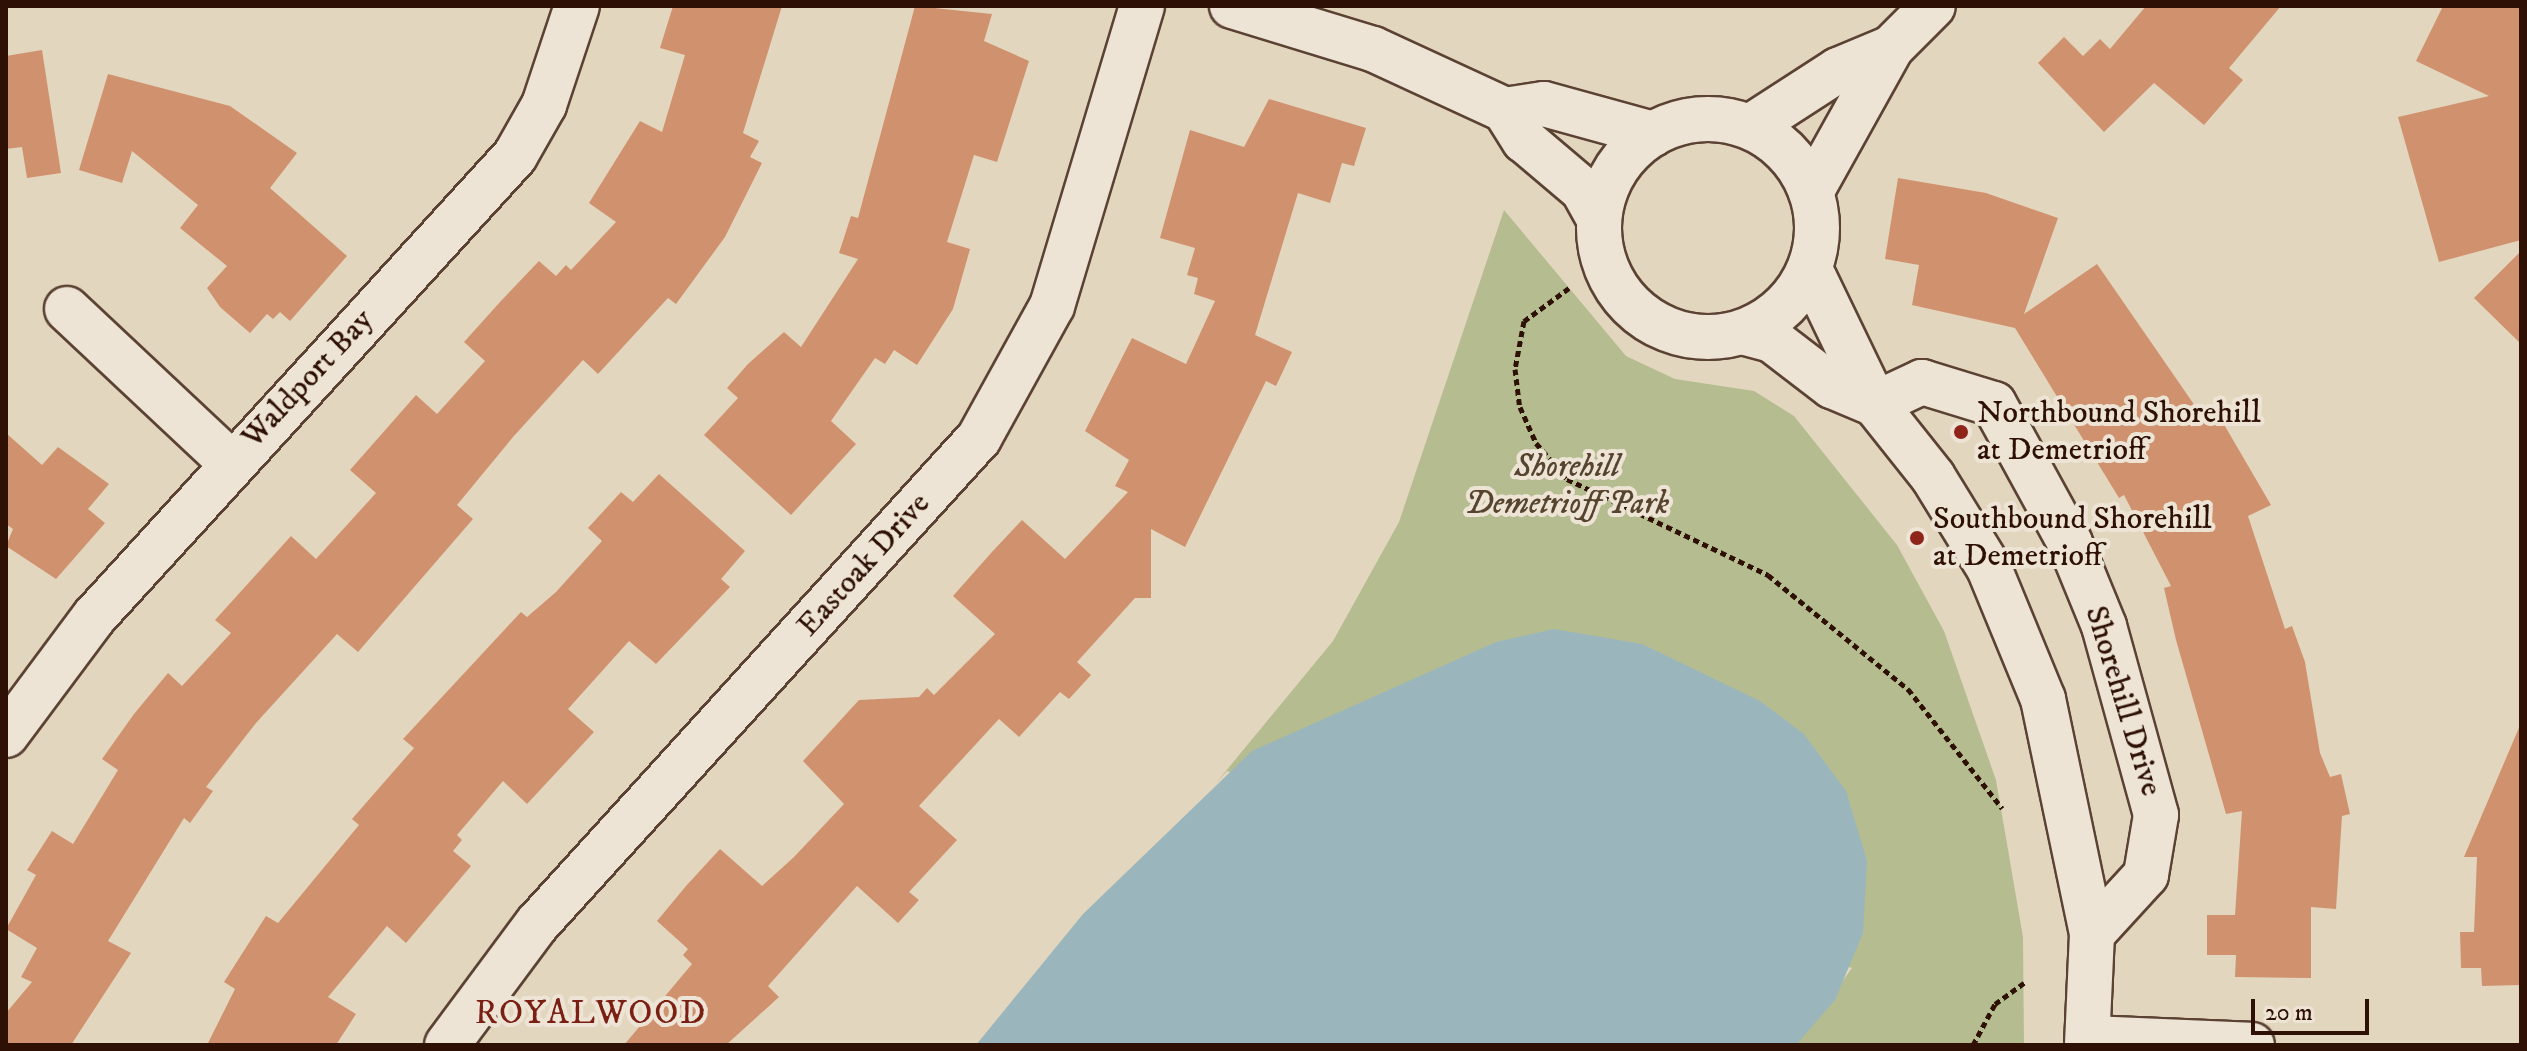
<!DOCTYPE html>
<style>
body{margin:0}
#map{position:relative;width:2527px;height:1051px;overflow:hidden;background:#e3d6be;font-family:"IM FELL DW Pica",serif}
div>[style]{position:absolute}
.green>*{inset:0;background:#b5bd90}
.water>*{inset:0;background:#9ab6bc}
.building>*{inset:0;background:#d0926e}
.path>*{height:5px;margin-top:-2.5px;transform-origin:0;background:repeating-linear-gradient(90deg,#2e1005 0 6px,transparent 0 10px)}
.roads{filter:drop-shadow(2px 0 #5b4233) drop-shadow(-2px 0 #5b4233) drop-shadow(0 2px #5b4233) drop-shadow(0 -2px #5b4233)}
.minor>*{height:44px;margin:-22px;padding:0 22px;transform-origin:22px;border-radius:22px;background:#ede4d5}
.minor>.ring{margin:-22px;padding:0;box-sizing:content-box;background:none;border:44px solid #ede4d5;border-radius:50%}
.dots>*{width:22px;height:22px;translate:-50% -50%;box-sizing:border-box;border:4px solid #ede4d5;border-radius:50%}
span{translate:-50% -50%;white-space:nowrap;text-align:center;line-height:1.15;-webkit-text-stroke:8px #ede4d5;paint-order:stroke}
.street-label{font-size:32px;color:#2e1005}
.poi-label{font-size:32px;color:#2e1005}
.left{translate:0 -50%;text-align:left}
.park-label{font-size:32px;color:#56442f;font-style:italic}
.neighbourhood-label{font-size:34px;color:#7a1f14;letter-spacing:2px}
.frame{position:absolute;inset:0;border:8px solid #2e1005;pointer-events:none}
.scale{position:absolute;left:2251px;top:999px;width:118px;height:36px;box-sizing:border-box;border:4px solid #2e1005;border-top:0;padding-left:10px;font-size:24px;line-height:28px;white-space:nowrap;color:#2e1005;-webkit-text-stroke:6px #ede4d5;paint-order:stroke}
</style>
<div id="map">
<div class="green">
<i style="clip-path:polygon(1504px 210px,1626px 356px,1675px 379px,1754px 391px,1794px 416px,1897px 545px,1944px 631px,1996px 780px,2023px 937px,2024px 1045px,1796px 1045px,1852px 968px,1227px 771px,1216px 783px,1333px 641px,1399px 522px)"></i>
</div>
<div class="water">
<i style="clip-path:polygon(1554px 629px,1642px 644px,1760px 701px,1804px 734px,1846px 791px,1867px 861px,1863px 933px,1835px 1000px,1796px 1045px,976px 1045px,1083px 914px,1252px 751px,1496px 642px)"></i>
</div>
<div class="building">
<i style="clip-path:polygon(673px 6px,782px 6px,743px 133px,759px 141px,750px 157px,762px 163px,725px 237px,676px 304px,668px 298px,598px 374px,583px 360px,513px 437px,457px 505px,473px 519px,358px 652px,337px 634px,256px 723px,206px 787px,213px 791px,190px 823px,184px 818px,108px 941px,131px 953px,71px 1045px,6px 1045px,6px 1013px,32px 982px,21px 977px,37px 948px,6px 929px,36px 875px,27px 870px,52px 831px,73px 844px,118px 770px,102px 759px,134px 714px,168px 673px,182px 686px,231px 633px,215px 620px,291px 536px,316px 559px,376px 493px,350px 470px,416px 395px,437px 414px,485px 361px,464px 342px,500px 302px,539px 261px,556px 276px,566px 265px,571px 270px,616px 222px,589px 203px,640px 121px,662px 132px,685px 55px,660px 48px)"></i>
<i style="clip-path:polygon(915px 6px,992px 14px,984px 41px,1029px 61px,997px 162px,974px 155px,947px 242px,970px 249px,953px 309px,917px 365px,894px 350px,885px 364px,875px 358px,831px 421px,856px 444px,791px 515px,704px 435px,738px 398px,727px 388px,748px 364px,784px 332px,801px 347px,858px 259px,839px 253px,851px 216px,858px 218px)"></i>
<i style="clip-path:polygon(2146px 6px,2281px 6px,2229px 68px,2243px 80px,2204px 125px,2154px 83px,2104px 132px,2038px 63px,2064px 37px,2083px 56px,2100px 39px,2110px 49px)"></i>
<i style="clip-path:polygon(2443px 6px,2521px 6px,2521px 240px,2439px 262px,2398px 117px,2489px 96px,2416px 61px)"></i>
<i style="clip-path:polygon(42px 50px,61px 173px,27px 178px,22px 147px,6px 149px,6px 56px)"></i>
<i style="clip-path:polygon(108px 74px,230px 106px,297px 153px,270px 188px,347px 256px,290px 321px,280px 312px,273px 319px,267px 314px,250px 333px,220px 307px,207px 288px,227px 266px,180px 228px,198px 205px,132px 151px,122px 183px,79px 170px)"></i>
<i style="clip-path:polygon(1269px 99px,1366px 128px,1354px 166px,1342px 163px,1330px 203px,1298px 193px,1255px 335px,1292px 352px,1276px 386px,1266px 381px,1185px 547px,1151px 529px,1151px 598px,1135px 598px,1077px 662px,1091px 675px,1069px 699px,1060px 692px,1019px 737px,999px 719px,919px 806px,957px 840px,909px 892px,919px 900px,898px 923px,857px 886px,768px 986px,779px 997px,726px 1045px,624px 1045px,692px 964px,683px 955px,688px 949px,657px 921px,686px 886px,720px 849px,762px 886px,794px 857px,844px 804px,803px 761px,859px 700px,919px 697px,927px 688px,934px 695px,995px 634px,953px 596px,991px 553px,1022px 520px,1065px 559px,1128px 492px,1115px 486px,1129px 460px,1085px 431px,1132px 338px,1186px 364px,1215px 301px,1194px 294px,1198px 278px,1187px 275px,1195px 248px,1160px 238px,1190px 130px,1244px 147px)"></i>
<i style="clip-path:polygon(1898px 178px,1986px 193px,2058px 218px,2024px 314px,2097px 264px,2202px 416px,2215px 409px,2271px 505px,2248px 516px,2285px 629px,2292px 626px,2305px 662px,2320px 753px,2330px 777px,2341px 774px,2350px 814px,2342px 816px,2336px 909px,2311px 907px,2311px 978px,2235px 977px,2236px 955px,2207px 955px,2207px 915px,2235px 915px,2242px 811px,2226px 814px,2176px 640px,2164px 588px,2171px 586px,2124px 495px,2119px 498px,2015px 328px,1912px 305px,1919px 265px,1885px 259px)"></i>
<i style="clip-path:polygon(2521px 251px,2521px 344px,2474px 298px)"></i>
<i style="clip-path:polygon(6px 433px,42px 465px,58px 447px,109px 484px,88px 509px,105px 523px,56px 579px,6px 546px,13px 529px,6px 524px)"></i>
<i style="clip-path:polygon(659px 474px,745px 551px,721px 579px,730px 587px,656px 664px,629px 641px,568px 709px,594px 732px,527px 804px,503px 781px,457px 835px,462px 840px,453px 851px,471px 866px,406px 943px,387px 926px,328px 997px,356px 1014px,336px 1045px,207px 1045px,235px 989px,224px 982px,266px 916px,278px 923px,359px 825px,352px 819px,414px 748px,403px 739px,521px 612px,527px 617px,556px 592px,602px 541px,588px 528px,621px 492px,633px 502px)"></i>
<i style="clip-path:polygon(2521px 723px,2521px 985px,2482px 986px,2481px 968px,2461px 968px,2460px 932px,2474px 932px,2477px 857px,2464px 857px)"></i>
</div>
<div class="path">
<i style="left:1569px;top:288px;width:56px;rotate:143.7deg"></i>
<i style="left:1524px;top:321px;width:49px;rotate:100.6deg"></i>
<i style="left:1515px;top:369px;width:38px;rotate:83deg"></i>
<i style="left:1520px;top:407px;width:39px;rotate:66deg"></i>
<i style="left:1536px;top:443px;width:48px;rotate:49.3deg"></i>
<i style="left:1567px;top:479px;width:223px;rotate:25.5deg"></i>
<i style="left:1768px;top:575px;width:181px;rotate:39.2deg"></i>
<i style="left:1908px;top:689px;width:152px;rotate:51.7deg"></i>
<i style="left:1973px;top:1045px;width:47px;rotate:-61.8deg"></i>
<i style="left:1995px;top:1004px;width:36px;rotate:-36deg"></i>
</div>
<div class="roads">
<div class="minor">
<i style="left:1232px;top:6px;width:147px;rotate:17deg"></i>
<i style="left:1373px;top:49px;width:145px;rotate:24.8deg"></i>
<i style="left:1505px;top:110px;width:36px;rotate:58deg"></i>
<i style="left:1524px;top:140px;width:77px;rotate:40.3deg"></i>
<i style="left:1583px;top:190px;width:31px;rotate:61deg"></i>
<i style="left:1505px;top:110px;width:39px;rotate:-9deg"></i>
<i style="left:1544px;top:104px;width:113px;rotate:15.4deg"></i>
<i class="ring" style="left:1599px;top:119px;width:174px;height:174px"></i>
<i style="left:1750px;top:127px;width:105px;rotate:-32.9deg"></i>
<i style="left:1838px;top:70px;width:57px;rotate:-22.5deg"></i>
<i style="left:1811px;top:192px;width:165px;rotate:-60.9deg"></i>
<i style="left:1891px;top:48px;width:59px;rotate:-45deg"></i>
<i style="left:1810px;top:269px;width:150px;rotate:64.3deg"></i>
<i style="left:1875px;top:404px;width:93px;rotate:51.5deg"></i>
<i style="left:1933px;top:477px;width:107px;rotate:58.4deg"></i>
<i style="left:1989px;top:568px;width:142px;rotate:67.6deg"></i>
<i style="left:2043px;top:699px;width:240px;rotate:78.2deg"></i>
<i style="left:2092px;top:934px;width:111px;rotate:92.6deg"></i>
<i style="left:67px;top:309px;width:225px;rotate:43.2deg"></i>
<i style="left:1742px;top:332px;width:31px;rotate:15deg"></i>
<i style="left:1772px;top:340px;width:76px;rotate:37.5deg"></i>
<i style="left:1832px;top:386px;width:47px;rotate:22.7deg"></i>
<i style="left:1875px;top:404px;width:52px;rotate:-25.1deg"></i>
<i style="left:1922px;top:382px;width:75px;rotate:17deg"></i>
<i style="left:1994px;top:404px;width:158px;rotate:61.3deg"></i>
<i style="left:2070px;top:543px;width:90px;rotate:67.7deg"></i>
<i style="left:2104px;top:626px;width:196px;rotate:74.6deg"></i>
<i style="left:2156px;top:815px;width:61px;rotate:99.5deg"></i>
<i style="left:2146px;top:875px;width:80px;rotate:132.5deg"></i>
<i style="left:6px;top:735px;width:147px;rotate:-53.3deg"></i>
<i style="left:94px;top:617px;width:624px;rotate:-47.6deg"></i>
<i style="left:515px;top:156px;width:59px;rotate:-60.4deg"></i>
<i style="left:544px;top:105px;width:104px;rotate:-71.6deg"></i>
<i style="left:2088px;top:1038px;width:164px;rotate:2.4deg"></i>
<i style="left:447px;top:1045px;width:151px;rotate:-53.4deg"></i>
<i style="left:537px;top:924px;width:657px;rotate:-47.71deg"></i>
<i style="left:979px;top:438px;width:151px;rotate:-61.1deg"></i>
<i style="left:1052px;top:306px;width:313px;rotate:-73.3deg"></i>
</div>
</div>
<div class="dots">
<i style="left:1961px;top:432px;background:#8f2418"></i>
<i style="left:1917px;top:538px;background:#8f2418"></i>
</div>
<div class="street-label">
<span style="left:308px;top:379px;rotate:-47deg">Waldport Bay</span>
<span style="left:864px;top:565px;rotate:-48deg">Eastoak Drive</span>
<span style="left:2123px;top:701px;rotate:73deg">Shorehill Drive</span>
</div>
<div class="poi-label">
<span class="left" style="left:1977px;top:432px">Northbound Shorehill<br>at Demetrioff</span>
<span class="left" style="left:1933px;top:538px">Southbound Shorehill<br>at Demetrioff</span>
</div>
<div class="park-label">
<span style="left:1567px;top:486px">Shorehill<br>Demetrioff Park</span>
</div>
<div class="neighbourhood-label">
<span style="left:591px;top:1014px">ROYALWOOD</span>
</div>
<div class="frame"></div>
<div class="scale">20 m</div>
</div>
